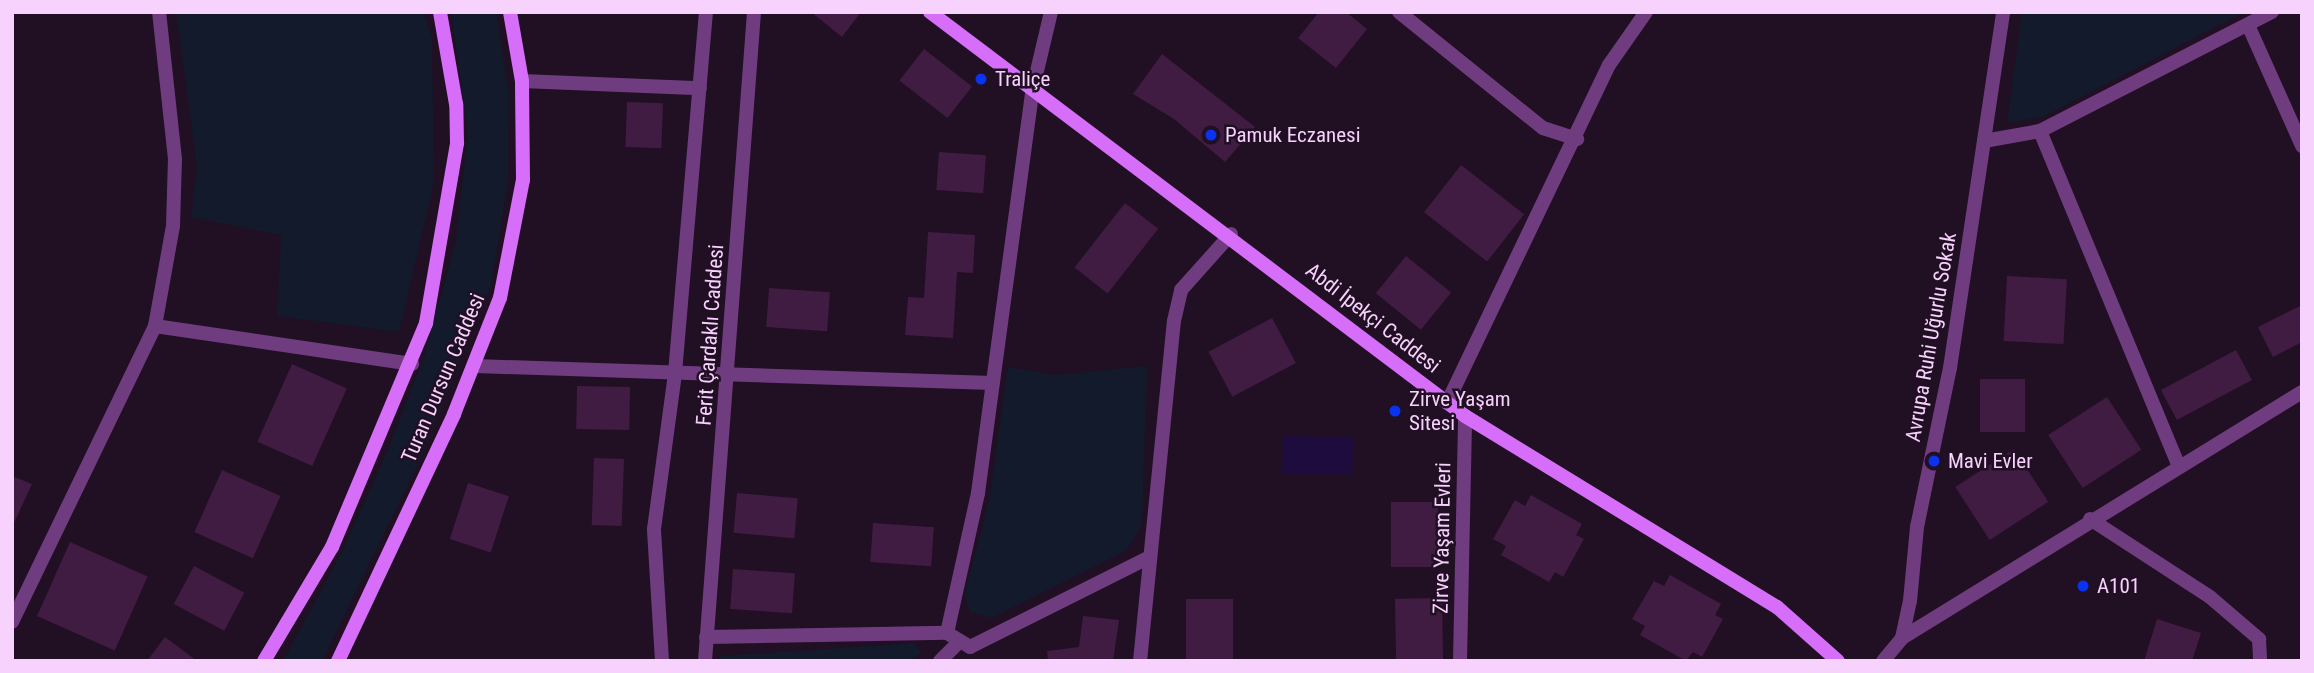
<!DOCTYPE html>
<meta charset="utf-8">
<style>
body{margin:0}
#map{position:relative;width:2314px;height:673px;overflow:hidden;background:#210f23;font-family:"Roboto Condensed",sans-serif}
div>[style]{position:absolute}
.green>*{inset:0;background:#121a2c}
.water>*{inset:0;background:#1e0c3f;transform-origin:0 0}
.building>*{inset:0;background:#401c43;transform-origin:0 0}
.minor>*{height:14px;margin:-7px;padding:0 7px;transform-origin:7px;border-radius:7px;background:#703c80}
.secondary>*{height:14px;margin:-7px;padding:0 7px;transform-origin:7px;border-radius:7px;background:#d66ef9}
.dots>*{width:19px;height:19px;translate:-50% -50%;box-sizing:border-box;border:4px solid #210f23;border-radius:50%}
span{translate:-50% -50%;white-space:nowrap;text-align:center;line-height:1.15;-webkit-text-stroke:5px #210f23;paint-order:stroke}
.poi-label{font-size:21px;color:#f6d2fd}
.left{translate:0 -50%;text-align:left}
.street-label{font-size:21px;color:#f6d2fd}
.frame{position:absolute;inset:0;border:14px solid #f6d2fd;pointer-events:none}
</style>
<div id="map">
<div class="green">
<i style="clip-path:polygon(176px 12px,423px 12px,432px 37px,434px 183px,399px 332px,277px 316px,281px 235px,191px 217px,197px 165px)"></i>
<i style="clip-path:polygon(451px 12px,496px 12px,509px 94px,508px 180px,491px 286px,422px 456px,322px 661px,283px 661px,342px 552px,387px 452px,425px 354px,456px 240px,468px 132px)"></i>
<i style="clip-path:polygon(2022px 12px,2244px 12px,2043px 117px,2007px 123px)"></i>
<i style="clip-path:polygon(1147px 366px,1142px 524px,1127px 550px,991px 618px,971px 613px,964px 596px,989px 501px,1008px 367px,1055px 375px)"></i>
<i style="clip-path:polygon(914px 643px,921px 652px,910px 661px,720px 661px,720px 656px)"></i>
</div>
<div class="water">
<i style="left:1283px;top:436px;width:70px;height:37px;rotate:1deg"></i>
</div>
<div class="building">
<i style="clip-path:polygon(811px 12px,861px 12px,842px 37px)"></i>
<i style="clip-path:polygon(1319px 12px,1346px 12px,1367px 29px,1336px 68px,1298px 38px)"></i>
<i style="left:924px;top:49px;width:61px;height:40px;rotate:38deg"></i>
<i style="clip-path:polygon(1162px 54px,1255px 127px,1225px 162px,1174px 119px,1133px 94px)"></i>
<i style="left:627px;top:102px;width:36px;height:45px;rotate:2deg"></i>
<i style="left:939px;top:152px;width:47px;height:38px;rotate:4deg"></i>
<i style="left:1461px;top:165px;width:80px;height:60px;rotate:38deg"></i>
<i style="left:1125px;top:203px;width:42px;height:82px;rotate:38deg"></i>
<i style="clip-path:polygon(928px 232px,975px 235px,973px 273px,957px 272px,953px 338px,905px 335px,908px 297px,924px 298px)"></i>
<i style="left:1406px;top:256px;width:58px;height:48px;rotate:39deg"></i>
<i style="left:2007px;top:276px;width:60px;height:65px;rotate:3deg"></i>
<i style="left:769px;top:288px;width:61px;height:39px;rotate:4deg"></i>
<i style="clip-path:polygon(2302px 305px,2302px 342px,2273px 357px,2258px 327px)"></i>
<i style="left:1272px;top:318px;width:51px;height:72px;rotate:62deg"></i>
<i style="left:2236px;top:350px;width:34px;height:85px;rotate:62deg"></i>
<i style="left:292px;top:364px;width:60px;height:85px;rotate:24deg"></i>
<i style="left:1980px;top:379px;width:45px;height:53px"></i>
<i style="left:577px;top:386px;width:53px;height:43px;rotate:1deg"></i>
<i style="left:2107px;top:397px;width:63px;height:70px;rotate:57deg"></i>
<i style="left:2014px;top:449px;width:63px;height:70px;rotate:57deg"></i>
<i style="left:594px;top:458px;width:30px;height:67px;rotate:2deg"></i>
<i style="left:222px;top:470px;width:64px;height:68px;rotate:24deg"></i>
<i style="clip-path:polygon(12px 476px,32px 484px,12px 527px)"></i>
<i style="left:468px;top:483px;width:43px;height:59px;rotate:18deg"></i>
<i style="left:737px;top:493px;width:61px;height:40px;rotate:5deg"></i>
<i style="clip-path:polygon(1531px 495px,1582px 524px,1576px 535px,1584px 539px,1563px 577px,1555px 572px,1549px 582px,1501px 555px,1506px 546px,1493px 539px,1515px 500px,1525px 506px)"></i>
<i style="left:1391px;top:502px;width:47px;height:65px"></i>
<i style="left:873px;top:523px;width:61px;height:39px;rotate:4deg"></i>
<i style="left:70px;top:542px;width:85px;height:81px;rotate:24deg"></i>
<i style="left:194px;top:566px;width:57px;height:43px;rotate:28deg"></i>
<i style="left:733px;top:569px;width:62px;height:40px;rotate:4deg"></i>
<i style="clip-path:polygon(1670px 575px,1721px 604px,1715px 615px,1723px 619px,1702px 657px,1693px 652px,1686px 661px,1640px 635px,1645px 626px,1632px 619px,1654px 581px,1664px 586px)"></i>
<i style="left:1442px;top:598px;width:63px;height:47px;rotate:89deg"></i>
<i style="left:1186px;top:599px;width:47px;height:62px"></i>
<i style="clip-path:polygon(1083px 616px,1119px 620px,1113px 661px,1048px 661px,1047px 651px,1079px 647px)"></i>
<i style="clip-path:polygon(2157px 619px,2201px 633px,2192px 661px,2144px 661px)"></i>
<i style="clip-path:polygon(165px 637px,197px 661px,147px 661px)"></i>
</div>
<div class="minor">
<i style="left:1399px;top:12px;width:185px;rotate:38.9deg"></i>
<i style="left:1543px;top:128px;width:36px;rotate:18deg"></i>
<i style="left:2248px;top:25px;width:133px;rotate:65.9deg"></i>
<i style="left:522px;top:81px;width:178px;rotate:2.3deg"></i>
<i style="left:2040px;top:131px;width:363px;rotate:67.5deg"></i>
<i style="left:1984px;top:141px;width:57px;rotate:-10.1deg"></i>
<i style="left:2040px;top:131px;width:261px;rotate:-27.2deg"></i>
<i style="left:155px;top:326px;width:260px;rotate:8.4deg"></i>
<i style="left:475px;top:366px;width:518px;rotate:1.88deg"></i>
<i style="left:1447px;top:403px;width:375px;rotate:-64.4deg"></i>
<i style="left:1609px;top:65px;width:65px;rotate:-55.1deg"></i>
<i style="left:2090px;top:519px;width:143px;rotate:33deg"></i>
<i style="left:2210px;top:597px;width:65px;rotate:40.6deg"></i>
<i style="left:2259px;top:639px;width:22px;rotate:87deg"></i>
<i style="left:12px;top:622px;width:329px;rotate:-64.2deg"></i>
<i style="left:155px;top:326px;width:102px;rotate:-79.8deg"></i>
<i style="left:173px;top:226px;width:67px;rotate:-88.3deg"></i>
<i style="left:175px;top:159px;width:148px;rotate:-96.2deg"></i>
<i style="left:947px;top:633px;width:143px;rotate:-77.5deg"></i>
<i style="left:978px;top:493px;width:409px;rotate:-82.3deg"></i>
<i style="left:1033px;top:88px;width:78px;rotate:-76.7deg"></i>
<i style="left:706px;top:637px;width:241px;rotate:-1deg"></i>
<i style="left:947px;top:633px;width:27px;rotate:31deg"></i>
<i style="left:1902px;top:638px;width:470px;rotate:-31.6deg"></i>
<i style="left:970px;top:647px;width:201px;rotate:-26.6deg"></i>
<i style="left:662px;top:661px;width:132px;rotate:-93.5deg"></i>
<i style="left:654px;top:529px;width:157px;rotate:-82.3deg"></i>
<i style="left:675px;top:373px;width:362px;rotate:-85.1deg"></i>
<i style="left:705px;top:661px;width:651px;rotate:-85.68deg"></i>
<i style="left:940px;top:661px;width:28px;rotate:-45deg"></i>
<i style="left:1140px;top:661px;width:342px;rotate:-84.3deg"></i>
<i style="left:1174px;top:321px;width:32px;rotate:-77deg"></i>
<i style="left:1181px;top:290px;width:75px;rotate:-48.2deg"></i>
<i style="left:1460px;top:661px;width:245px;rotate:-88.8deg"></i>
<i style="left:1883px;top:661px;width:30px;rotate:-50deg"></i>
<i style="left:1902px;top:638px;width:38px;rotate:-78deg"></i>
<i style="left:1910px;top:601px;width:74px;rotate:-84.6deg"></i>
<i style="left:1917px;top:527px;width:162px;rotate:-78.3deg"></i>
<i style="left:1950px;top:368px;width:360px;rotate:-81.5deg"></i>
</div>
<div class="secondary">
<i style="left:930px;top:12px;width:670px;rotate:37.06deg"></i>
<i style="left:1465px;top:416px;width:366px;rotate:31.5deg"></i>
<i style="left:1777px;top:607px;width:81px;rotate:41.5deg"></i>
<i style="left:264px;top:661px;width:133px;rotate:-59.2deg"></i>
<i style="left:332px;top:547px;width:243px;rotate:-67.2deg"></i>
<i style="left:426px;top:323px;width:183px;rotate:-80.2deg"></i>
<i style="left:457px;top:143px;width:39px;rotate:-91deg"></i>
<i style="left:456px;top:104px;width:93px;rotate:-99.9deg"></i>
<i style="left:338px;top:661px;width:273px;rotate:-64.8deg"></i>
<i style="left:454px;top:414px;width:125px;rotate:-68.4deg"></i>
<i style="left:500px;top:298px;width:120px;rotate:-79deg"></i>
<i style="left:523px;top:180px;width:99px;rotate:-90.6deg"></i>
<i style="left:522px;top:81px;width:70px;rotate:-99.9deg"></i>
</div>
<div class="dots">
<i style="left:981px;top:79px;background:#0a33f1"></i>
<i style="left:1211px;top:135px;background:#0a33f1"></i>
<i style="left:1395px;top:411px;background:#0a33f1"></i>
<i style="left:1934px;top:461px;background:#0a33f1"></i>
<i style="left:2083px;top:586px;background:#0a33f1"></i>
</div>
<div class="poi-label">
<span class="left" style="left:995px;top:79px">Traliçe</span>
<span class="left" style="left:1225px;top:135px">Pamuk Eczanesi</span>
<span class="left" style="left:1409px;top:411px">Zirve Yaşam<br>Sitesi</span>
<span class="left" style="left:1948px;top:461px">Mavi Evler</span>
<span class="left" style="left:2097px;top:586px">A101</span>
</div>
<div class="street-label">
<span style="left:1373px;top:318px;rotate:38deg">Abdi İpekçi Caddesi</span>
<span style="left:710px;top:335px;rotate:-86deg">Ferit Çardaklı Caddesi</span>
<span style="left:1931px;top:337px;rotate:-80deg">Avrupa Ruhi Uğurlu Sokak</span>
<span style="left:443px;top:378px;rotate:-67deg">Turan Dursun Caddesi</span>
<span style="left:1442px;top:538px;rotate:-89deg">Zirve Yaşam Evleri</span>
</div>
<div class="frame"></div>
</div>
